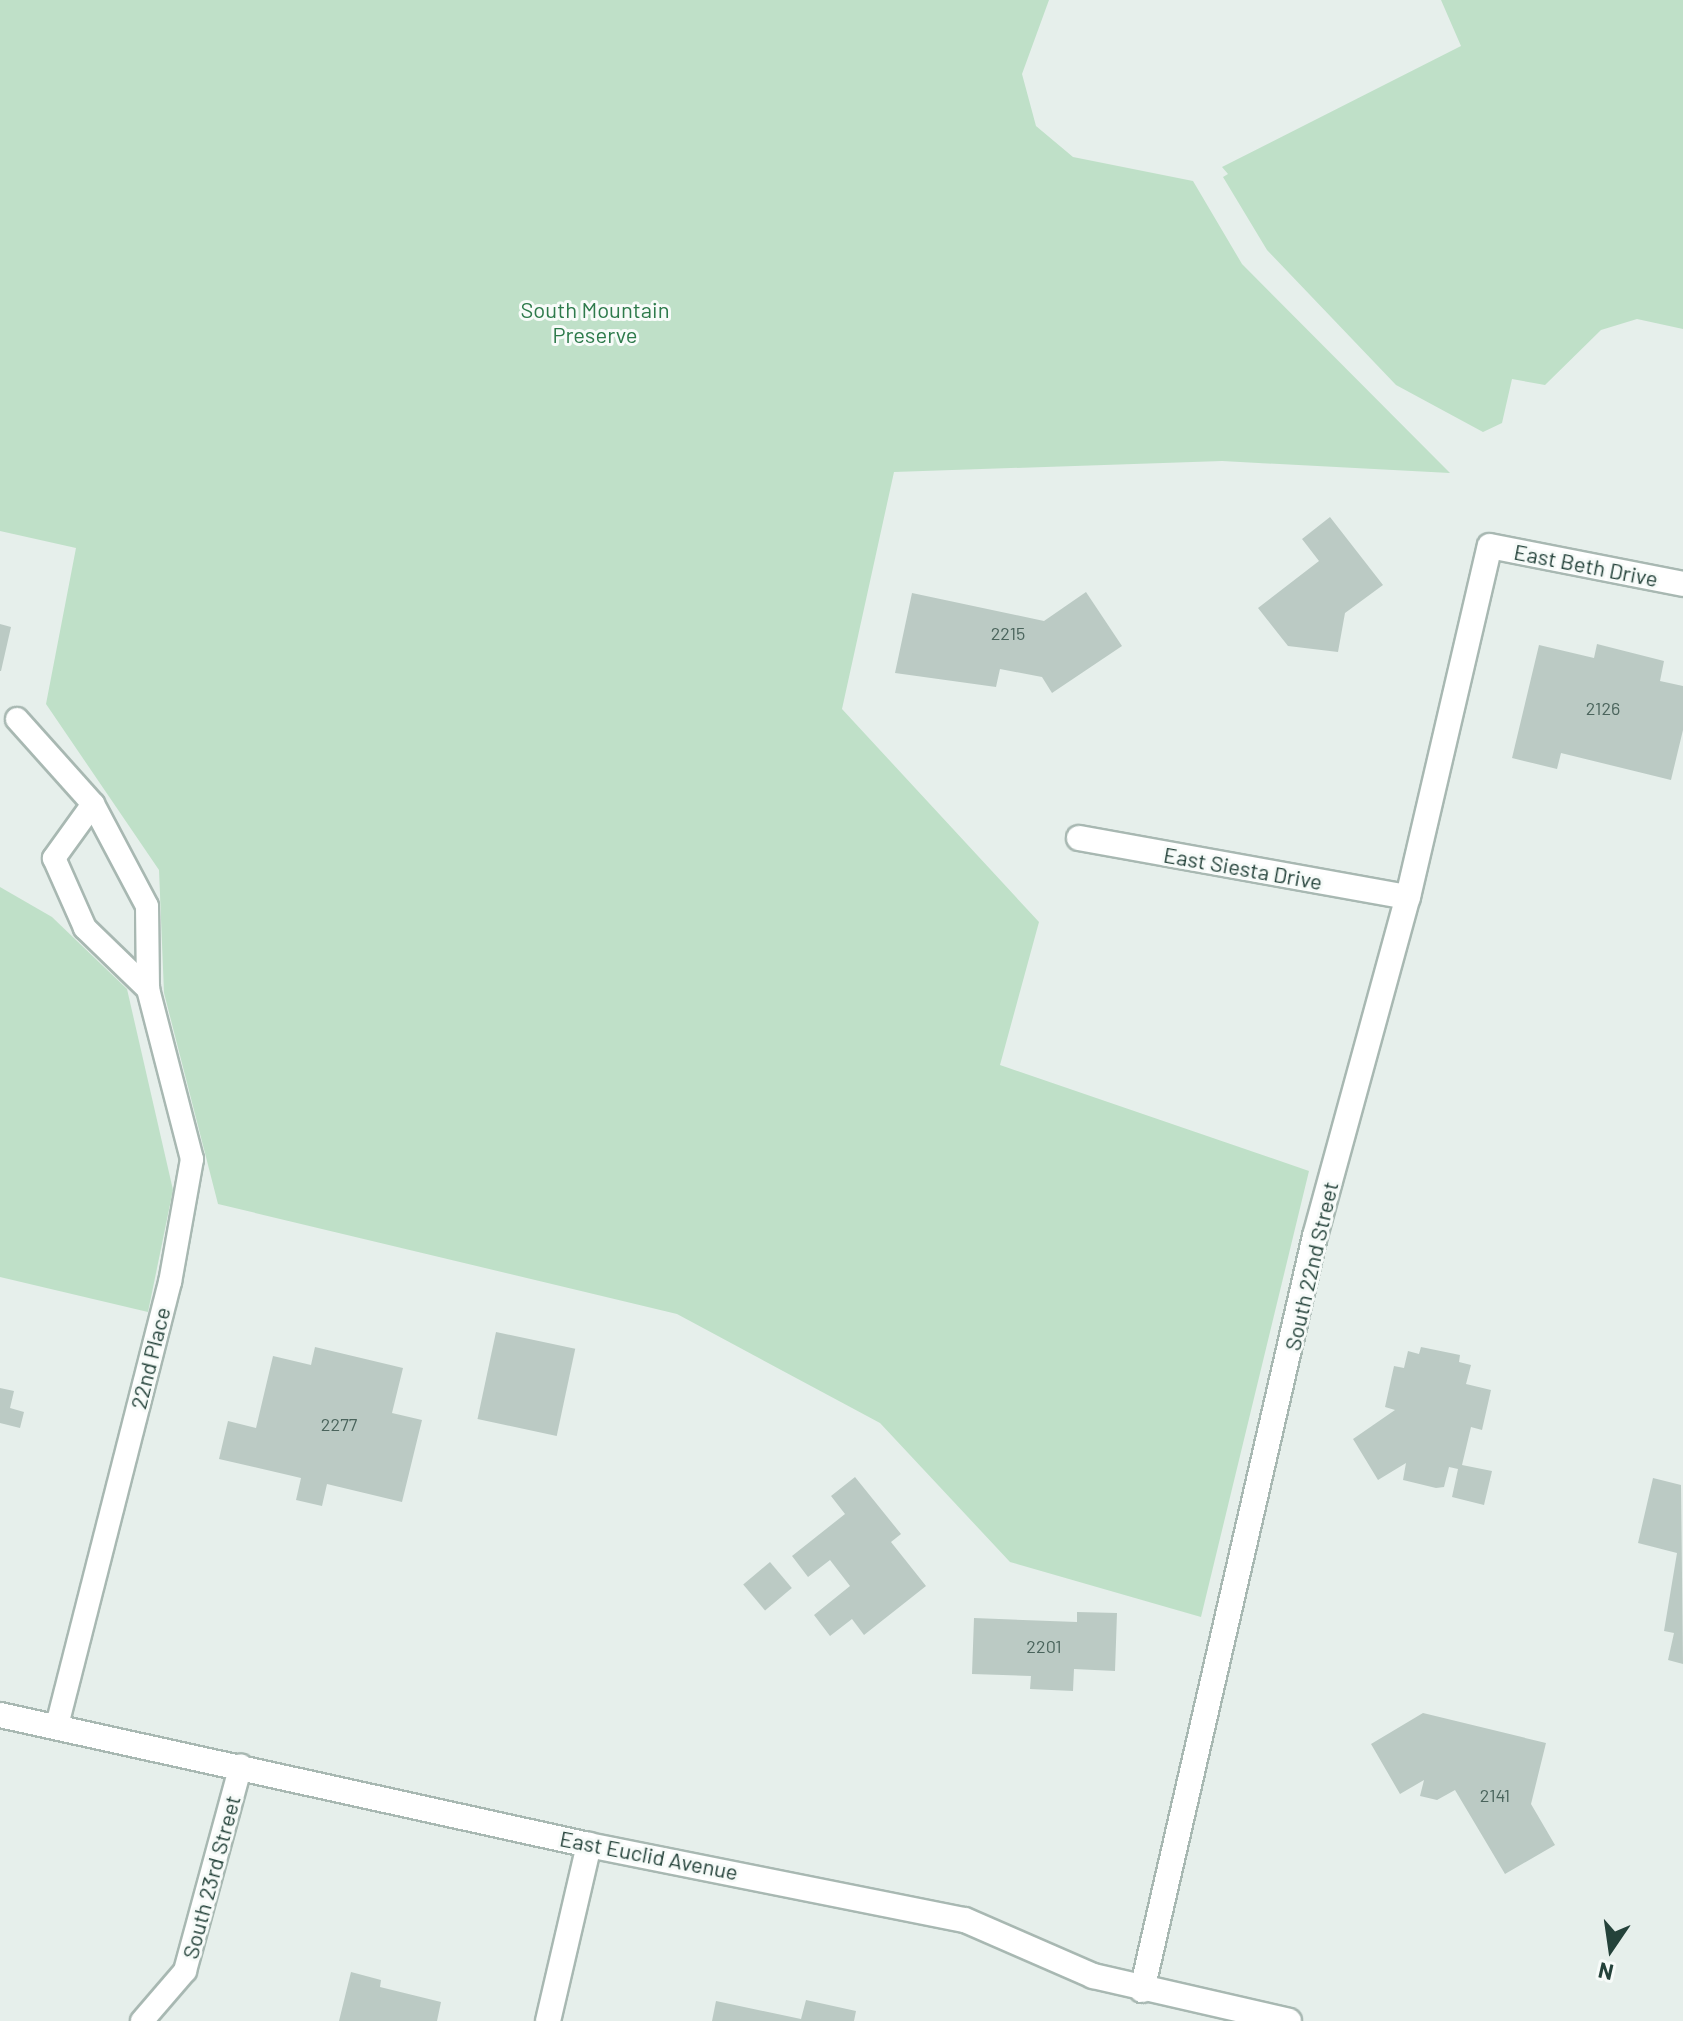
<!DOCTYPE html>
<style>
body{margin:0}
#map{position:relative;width:1683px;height:2021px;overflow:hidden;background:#e6efeb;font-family:Barlow,sans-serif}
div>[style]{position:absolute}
.green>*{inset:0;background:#bfe0c8}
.building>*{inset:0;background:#bbcac4;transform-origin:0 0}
.roads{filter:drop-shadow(2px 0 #a8b8b2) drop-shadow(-2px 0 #a8b8b2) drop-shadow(0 2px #a8b8b2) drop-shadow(0 -2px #a8b8b2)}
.service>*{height:22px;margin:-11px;padding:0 11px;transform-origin:11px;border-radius:11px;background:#fff}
.minor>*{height:24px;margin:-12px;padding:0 12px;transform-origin:12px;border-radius:12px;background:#fff}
span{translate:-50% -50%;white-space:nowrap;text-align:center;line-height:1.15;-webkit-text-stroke:6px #f7fbf9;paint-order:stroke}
.number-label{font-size:18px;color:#4a645c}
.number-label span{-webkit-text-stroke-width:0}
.park-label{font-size:22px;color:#2d7a4b}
.street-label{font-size:22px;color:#24423a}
.north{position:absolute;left:1571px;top:1909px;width:80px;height:80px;-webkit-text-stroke:6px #f7fbf9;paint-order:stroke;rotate:193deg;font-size:22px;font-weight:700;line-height:32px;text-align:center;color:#24423a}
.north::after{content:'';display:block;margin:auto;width:28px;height:36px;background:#24423a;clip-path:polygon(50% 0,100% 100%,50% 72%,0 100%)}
</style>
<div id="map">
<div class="green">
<i style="clip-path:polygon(0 0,1049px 0,1022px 74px,1036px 126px,1073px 157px,1193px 181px,1242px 264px,1450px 473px,1222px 461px,894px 472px,842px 709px,1039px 922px,1000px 1065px,1309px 1171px,1201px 1617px,1010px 1562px,880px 1423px,677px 1314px,218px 1204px,164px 993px,159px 870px,46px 704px,76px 548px,0 531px)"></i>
<i style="clip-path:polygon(1441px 0,1683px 0,1683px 329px,1637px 319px,1601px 330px,1545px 385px,1512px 379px,1502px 423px,1483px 432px,1396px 385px,1267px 250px,1223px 177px,1228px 174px,1222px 167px,1461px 46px)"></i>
<i style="clip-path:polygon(0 887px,52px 917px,127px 989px,173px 1190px,148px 1312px,0 1277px)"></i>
</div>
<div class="building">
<i style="clip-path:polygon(1330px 517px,1383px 585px,1345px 613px,1338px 652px,1288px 646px,1258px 608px,1319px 561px,1302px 539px)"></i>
<i style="clip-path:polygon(1086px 592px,1122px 646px,1052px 693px,1042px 677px,1000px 669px,996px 687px,895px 673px,912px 593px,1044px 621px)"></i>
<i style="clip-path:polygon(0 624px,11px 627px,1px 671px,0 671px)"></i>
<i style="clip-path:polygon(1597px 644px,1664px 661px,1660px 681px,1683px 686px,1683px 730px,1671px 780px,1561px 753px,1557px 769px,1512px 758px,1539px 645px,1594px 658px)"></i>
<i style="left:496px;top:1332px;width:81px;height:89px;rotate:12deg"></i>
<i style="clip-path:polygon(315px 1347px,403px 1368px,392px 1413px,422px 1420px,402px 1502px,327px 1484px,322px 1506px,296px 1500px,301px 1478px,219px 1459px,228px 1421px,256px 1428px,273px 1356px,311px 1365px)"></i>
<i style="clip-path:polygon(1421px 1347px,1460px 1355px,1459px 1362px,1471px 1365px,1466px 1384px,1491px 1390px,1482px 1430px,1471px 1427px,1462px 1465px,1492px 1471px,1484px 1505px,1452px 1497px,1458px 1469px,1449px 1467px,1444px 1487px,1436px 1488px,1403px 1480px,1406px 1463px,1378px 1480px,1353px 1439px,1395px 1410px,1385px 1407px,1394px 1366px,1404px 1368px,1408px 1351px,1419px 1354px)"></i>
<i style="clip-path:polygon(0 1388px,14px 1391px,10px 1408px,24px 1412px,20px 1428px,0 1423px)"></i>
<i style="clip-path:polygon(855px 1477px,901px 1534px,891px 1542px,926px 1586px,864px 1635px,852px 1619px,830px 1636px,814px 1615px,850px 1586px,830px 1560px,808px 1577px,792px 1556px,845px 1514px,831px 1496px)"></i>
<i style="clip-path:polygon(1653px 1478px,1681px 1485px,1683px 1664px,1668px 1660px,1674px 1633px,1664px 1631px,1677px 1553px,1638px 1543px)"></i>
<i style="left:770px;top:1562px;width:34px;height:35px;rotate:50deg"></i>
<i style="clip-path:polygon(1077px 1612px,1117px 1613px,1115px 1671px,1074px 1669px,1073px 1691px,1030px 1689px,1031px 1676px,972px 1674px,974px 1618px,1077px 1622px)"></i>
<i style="clip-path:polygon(1423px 1713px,1546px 1743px,1531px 1804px,1555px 1845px,1505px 1874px,1455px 1790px,1437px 1800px,1420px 1796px,1424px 1780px,1400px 1794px,1371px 1744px)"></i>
<i style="clip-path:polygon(351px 1972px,381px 1980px,380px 1987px,441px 2002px,437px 2021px,339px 2021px)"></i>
<i style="clip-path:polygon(806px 2000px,856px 2011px,854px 2021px,712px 2021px,716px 2001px,801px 2019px)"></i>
</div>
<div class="roads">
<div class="service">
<i style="left:17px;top:719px;width:114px;rotate:48.2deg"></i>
<i style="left:93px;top:804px;width:115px;rotate:62.1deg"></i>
<i style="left:147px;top:906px;width:83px;rotate:89.3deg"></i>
<i style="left:148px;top:989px;width:176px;rotate:75.5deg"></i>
<i style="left:192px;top:1159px;width:125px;rotate:100.1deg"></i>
<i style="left:170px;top:1282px;width:457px;rotate:104.3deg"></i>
<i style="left:93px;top:804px;width:67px;rotate:125.8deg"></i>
<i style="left:54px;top:858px;width:77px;rotate:66.1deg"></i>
<i style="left:85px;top:928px;width:88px;rotate:44.1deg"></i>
<i style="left:142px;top:2021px;width:66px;rotate:-49.3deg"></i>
<i style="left:185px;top:1971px;width:213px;rotate:-74.8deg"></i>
</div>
<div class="minor">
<i style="left:1079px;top:838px;width:334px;rotate:10.2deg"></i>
<i style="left:0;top:1715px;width:603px;rotate:12.45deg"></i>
<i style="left:589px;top:1845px;width:383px;rotate:11.3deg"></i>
<i style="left:965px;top:1920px;width:140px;rotate:23.6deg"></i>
<i style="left:1093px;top:1976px;width:201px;rotate:12.9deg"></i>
<i style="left:1142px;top:1990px;width:774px;rotate:-77.08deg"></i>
<i style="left:1315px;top:1236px;width:352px;rotate:-74.7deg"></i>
<i style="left:1408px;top:897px;width:360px;rotate:-76.9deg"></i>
<i style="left:1490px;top:546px;width:197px;rotate:11.1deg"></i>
<i style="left:548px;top:2021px;width:181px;rotate:-76.9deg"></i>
</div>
</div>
<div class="number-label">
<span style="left:1008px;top:633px">2215</span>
<span style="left:1603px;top:708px">2126</span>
<span style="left:339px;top:1424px">2277</span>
<span style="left:1044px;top:1646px">2201</span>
<span style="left:1495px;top:1795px">2141</span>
</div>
<div class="park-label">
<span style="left:595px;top:322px">South Mountain<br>Preserve</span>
</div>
<div class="street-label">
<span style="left:1586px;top:565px;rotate:11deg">East Beth Drive</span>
<span style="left:1243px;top:868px;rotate:10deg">East Siesta Drive</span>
<span style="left:1311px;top:1266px;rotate:-77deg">South 22nd Street</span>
<span style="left:150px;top:1358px;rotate:-76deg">22nd Place</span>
<span style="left:649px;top:1855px;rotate:11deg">East Euclid Avenue</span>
<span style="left:211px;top:1877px;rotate:-75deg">South 23rd Street</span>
</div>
<div class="north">N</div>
</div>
